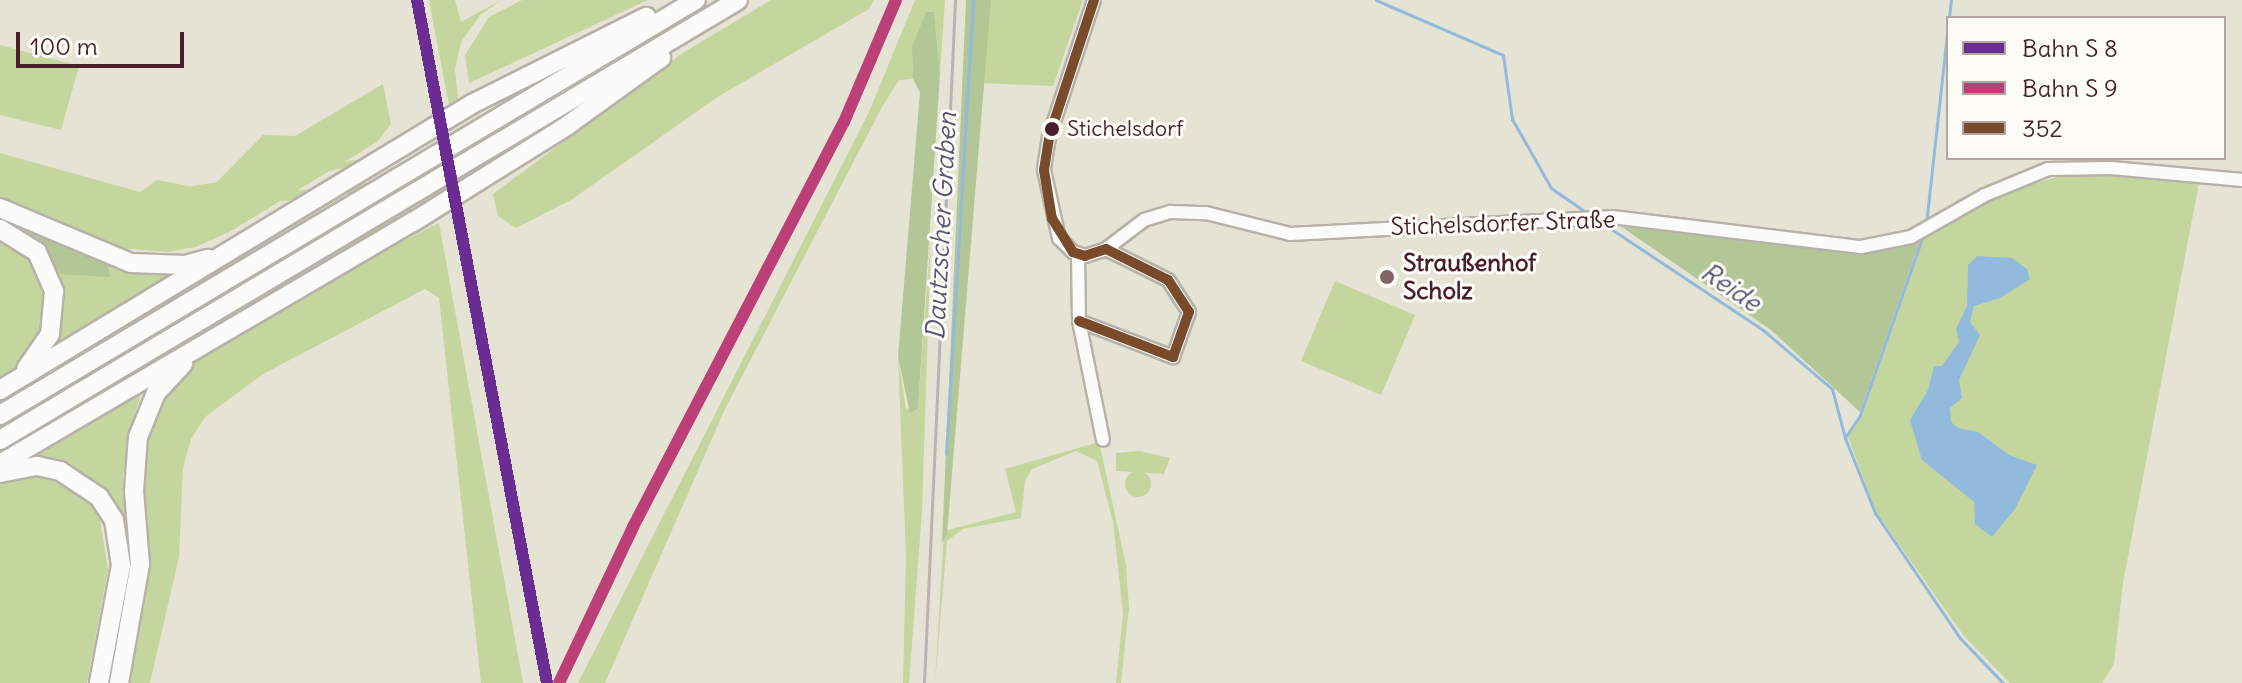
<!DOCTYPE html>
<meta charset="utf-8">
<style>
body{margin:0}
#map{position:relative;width:2242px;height:683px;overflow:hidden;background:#e5e3d4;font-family:Delius,sans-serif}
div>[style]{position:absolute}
.green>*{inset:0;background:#c5d59e;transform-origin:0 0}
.round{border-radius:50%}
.forest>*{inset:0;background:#b2c696}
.water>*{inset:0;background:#92badc}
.stream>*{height:3px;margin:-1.5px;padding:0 1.5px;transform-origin:1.5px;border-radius:1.5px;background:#92badc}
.roads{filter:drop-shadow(2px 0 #b7b2a9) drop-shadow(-2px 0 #b7b2a9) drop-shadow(0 2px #b7b2a9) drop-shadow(0 -2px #b7b2a9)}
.minor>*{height:12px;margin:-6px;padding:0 6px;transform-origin:6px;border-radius:6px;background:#fbfbf9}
.highway>*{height:18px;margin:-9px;padding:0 9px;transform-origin:9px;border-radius:9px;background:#fbfbf9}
.rail>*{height:3px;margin:-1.5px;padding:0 1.5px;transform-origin:1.5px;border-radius:1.5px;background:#b9b3b3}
.bus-1>*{height:10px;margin:-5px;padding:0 5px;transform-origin:5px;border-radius:5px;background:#7a4b2a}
.rail-1>*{height:12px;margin:-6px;padding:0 6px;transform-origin:6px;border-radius:6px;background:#6b2c94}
.rail-2>*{height:12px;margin:-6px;padding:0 6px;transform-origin:6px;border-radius:6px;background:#bc4077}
.dots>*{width:22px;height:22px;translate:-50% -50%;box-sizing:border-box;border:4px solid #fdfcf7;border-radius:50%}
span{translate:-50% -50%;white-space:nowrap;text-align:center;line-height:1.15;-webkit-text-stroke:6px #fdfcf7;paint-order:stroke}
.bus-label{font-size:22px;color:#4a1f2b}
.left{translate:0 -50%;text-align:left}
.street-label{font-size:24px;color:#4a1f2b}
.poi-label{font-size:24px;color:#4a1f2b;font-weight:700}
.water-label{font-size:26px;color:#595673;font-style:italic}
.legend{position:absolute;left:1946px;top:16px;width:280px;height:144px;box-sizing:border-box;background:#fdfcf7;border:2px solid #b5a4a5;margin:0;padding:10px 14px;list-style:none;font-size:24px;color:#4a1f2b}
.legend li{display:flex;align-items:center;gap:16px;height:40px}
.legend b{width:40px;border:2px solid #b5a4a5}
.scale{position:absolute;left:16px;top:32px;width:168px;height:36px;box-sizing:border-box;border:4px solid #4a1f2b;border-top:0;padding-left:10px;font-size:24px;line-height:28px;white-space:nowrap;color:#4a1f2b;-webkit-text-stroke:6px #fdfcf7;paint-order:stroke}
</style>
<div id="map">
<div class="green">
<i style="clip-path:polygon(429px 0,455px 0,461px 22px,501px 0,480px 15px,461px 42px,455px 69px,458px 100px,449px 105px)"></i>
<i style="clip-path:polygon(522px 0,648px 0,469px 83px,465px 55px,489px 17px)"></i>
<i style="clip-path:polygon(771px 0,874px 0,869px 9px,719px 96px,571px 200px,516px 228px,498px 216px,493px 194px,684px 52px)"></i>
<i style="clip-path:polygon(915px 0,945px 0,940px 74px,934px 12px,912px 47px,913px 79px,899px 80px,882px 107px,725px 409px,605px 683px,578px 683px,869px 112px)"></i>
<i style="clip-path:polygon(991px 0,1083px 0,1053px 86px,980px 83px)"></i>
<i style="left:656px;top:31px;width:8px;height:179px;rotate:60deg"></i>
<i style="clip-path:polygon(0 45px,79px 66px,61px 130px,0 115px)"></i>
<i style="clip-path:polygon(383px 84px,391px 124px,377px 142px,231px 231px,196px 247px,168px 252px,120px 248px,0 198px,0 153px,140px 192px,157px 180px,209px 190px,263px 135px,295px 136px)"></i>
<i style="left:401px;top:153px;width:6px;height:468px;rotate:81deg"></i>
<i style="clip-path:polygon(2073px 172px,2199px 183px,2123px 583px,2114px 664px,2102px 683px,2010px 683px,1964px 636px,1876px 512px,1848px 437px,1862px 416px,1925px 233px,1988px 198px)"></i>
<i style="left:406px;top:179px;width:9px;height:473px;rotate:84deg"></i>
<i style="clip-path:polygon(411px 208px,412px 213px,0 454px,151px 365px)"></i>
<i style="clip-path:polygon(439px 223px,523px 683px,481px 683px,439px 298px,425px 289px,263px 374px,205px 417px,191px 439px,183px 468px,179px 557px,150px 683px,124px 683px,146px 422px,187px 365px,389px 240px,400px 242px)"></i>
<i style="clip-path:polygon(0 234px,28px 253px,47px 282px,47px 325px,20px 366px,0 379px)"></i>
<i style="clip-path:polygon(931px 234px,922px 511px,909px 683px,903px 683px,906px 555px,898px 357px,906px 409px,918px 407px)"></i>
<i style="clip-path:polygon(107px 260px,190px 270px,52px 352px,45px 350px,50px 265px,63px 274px)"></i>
<i style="left:1335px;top:281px;width:87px;height:87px;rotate:23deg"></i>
<i style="clip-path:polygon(143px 387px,128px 436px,123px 477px,133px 559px,111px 683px,103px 683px,121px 593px,114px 509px,22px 460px)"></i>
<i style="clip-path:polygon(1099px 442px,1126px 565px,1129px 608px,1121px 683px,1116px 683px,1123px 614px,1113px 522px,1097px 461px,1076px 451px,1032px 469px,1025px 481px,1021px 518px,963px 529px,947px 541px,935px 683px,944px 531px,1016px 512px,1005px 469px)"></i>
<i style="clip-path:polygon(1139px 451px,1170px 458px,1164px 474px,1116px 471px,1116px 453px)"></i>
<i class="round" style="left:1125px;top:471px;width:26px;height:26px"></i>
<i style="clip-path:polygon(45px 472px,103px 510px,99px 515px,108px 569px,87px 683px,0 683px,0 477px)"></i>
</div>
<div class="forest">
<i style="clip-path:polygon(966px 0,991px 0,947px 534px,942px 543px)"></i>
<i style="clip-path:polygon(926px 12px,934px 12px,940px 74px,918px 408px,910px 413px,898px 357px,920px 92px,913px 79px,912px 47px)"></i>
<i style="clip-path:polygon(19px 224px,77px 253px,83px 249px,107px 260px,110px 277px,62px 274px,16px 229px)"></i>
<i style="clip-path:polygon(1619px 225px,1814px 246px,1922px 235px,1860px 412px,1771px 330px)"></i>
</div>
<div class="water">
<i style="clip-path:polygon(1977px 256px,2012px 258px,2027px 269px,2030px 279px,2000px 298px,1974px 306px,1970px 322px,1980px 335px,1959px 380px,1962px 398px,1950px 408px,1951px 422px,1958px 428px,1978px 432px,2009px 455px,2037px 465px,2015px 509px,1992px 537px,1975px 524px,1974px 502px,1922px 460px,1910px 420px,1928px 390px,1934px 366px,1942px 366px,1959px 342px,1956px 329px,1967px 306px,1968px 265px)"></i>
</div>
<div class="stream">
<i style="left:1376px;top:0;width:138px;rotate:23.4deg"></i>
<i style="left:1503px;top:55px;width:65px;rotate:82deg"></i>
<i style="left:1512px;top:119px;width:79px;rotate:60.5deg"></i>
<i style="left:1551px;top:188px;width:47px;rotate:34.7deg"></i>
<i style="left:1949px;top:18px;width:18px;rotate:-84deg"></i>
<i style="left:1599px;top:221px;width:197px;rotate:33.6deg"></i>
<i style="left:1763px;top:330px;width:91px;rotate:40.5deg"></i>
<i style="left:1832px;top:389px;width:51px;rotate:75.1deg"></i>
<i style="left:1845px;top:438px;width:81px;rotate:68.2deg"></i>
<i style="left:1875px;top:513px;width:151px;rotate:55.8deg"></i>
<i style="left:1960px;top:638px;width:62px;rotate:46.3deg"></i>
<i style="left:1926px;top:224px;width:200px;rotate:-83.7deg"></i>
<i style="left:1846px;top:436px;width:25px;rotate:-56deg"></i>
<i style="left:1860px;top:415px;width:191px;rotate:-70.7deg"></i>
<i style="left:946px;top:454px;width:455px;rotate:-86.6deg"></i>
</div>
<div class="roads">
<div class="minor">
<i style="left:1094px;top:0;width:144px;rotate:108.2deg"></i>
<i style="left:1049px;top:137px;width:33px;rotate:99deg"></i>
<i style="left:1044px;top:170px;width:70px;rotate:77.6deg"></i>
<i style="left:1059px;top:238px;width:20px;rotate:45deg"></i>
<i style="left:1073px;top:252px;width:13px;rotate:18deg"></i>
<i style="left:1085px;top:256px;width:22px;rotate:-18deg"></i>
<i style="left:1106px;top:249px;width:48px;rotate:-37.3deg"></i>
<i style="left:1144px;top:220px;width:28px;rotate:-17deg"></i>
<i style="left:1171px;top:212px;width:35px;rotate:2deg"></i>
<i style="left:1206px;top:213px;width:87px;rotate:14deg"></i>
<i style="left:1290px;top:234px;width:322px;rotate:-3deg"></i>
<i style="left:1612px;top:217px;width:251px;rotate:6.9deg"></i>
<i style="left:1861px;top:247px;width:51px;rotate:-11.3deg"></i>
<i style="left:1911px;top:237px;width:85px;rotate:-29.6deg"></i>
<i style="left:1985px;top:195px;width:68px;rotate:-22.4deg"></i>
<i style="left:2048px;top:169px;width:63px;rotate:-0.9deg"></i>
<i style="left:2111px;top:168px;width:132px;rotate:5.2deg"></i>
<i style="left:1078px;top:255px;width:66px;rotate:89.1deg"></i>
<i style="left:1079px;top:321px;width:121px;rotate:78.6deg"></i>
<i style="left:1079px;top:321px;width:101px;rotate:21deg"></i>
<i style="left:1173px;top:357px;width:48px;rotate:-70.4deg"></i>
<i style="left:1189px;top:312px;width:38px;rotate:-123deg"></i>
<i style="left:1168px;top:280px;width:69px;rotate:-153.4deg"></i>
</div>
<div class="highway">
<i style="left:0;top:208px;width:142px;rotate:22.8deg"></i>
<i style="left:131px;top:263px;width:54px;rotate:2.1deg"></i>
<i style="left:185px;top:265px;width:24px;rotate:-15deg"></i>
<i style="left:0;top:229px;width:44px;rotate:31.9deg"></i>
<i style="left:37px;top:252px;width:43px;rotate:66.4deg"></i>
<i style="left:54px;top:291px;width:43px;rotate:95.3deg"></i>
<i style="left:50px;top:334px;width:42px;rotate:124.4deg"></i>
<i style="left:0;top:390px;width:552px;rotate:-31.21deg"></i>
<i style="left:472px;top:104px;width:195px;rotate:-26.6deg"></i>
<i style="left:0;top:415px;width:810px;rotate:-30.81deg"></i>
<i style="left:0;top:440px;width:859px;rotate:-30.8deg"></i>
<i style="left:0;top:464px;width:479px;rotate:-30.4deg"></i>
<i style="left:413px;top:222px;width:183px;rotate:-32deg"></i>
<i style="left:568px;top:125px;width:115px;rotate:-35.8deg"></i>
<i style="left:0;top:473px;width:38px;rotate:-11deg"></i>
<i style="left:37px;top:466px;width:24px;rotate:12deg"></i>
<i style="left:60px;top:471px;width:47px;rotate:33.7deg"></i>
<i style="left:99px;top:497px;width:27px;rotate:57deg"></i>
<i style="left:114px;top:520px;width:46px;rotate:81.2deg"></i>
<i style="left:121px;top:565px;width:120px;rotate:100.6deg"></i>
<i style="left:119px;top:683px;width:121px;rotate:-80deg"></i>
<i style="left:140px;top:564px;width:73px;rotate:-94.7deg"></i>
<i style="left:134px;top:491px;width:54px;rotate:-85.8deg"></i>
<i style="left:138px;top:437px;width:48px;rotate:-67.8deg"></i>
<i style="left:156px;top:393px;width:40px;rotate:-47deg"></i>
</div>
</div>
<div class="rail">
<i style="left:924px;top:683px;width:684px;rotate:-87.4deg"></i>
</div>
<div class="bus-1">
<i style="left:1079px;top:321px;width:101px;rotate:21deg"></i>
<i style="left:1173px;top:357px;width:48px;rotate:-70.4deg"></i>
<i style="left:1189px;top:312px;width:38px;rotate:-123deg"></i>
<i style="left:1168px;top:280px;width:69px;rotate:-153.4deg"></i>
<i style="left:1106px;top:249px;width:22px;rotate:162deg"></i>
<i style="left:1085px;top:256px;width:13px;rotate:-162deg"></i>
<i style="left:1073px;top:252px;width:39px;rotate:-122deg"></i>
<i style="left:1052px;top:219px;width:50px;rotate:-99.3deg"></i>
<i style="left:1044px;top:170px;width:33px;rotate:-81deg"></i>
<i style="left:1049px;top:137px;width:144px;rotate:-71.8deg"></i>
</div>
<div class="rail-1">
<i style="left:417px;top:0;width:695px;rotate:79.22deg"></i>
</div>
<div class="rail-2">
<i style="left:559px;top:683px;width:173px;rotate:-64.6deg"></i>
<i style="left:633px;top:527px;width:457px;rotate:-62.5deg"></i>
<i style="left:844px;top:122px;width:133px;rotate:-66.9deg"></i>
</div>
<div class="dots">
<i style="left:1052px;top:129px;background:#4a1f2b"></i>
<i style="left:1387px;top:277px;background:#806466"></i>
</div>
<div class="bus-label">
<span class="left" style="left:1067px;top:129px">Stichelsdorf</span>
</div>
<div class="street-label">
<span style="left:1503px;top:223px;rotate:-2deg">Stichelsdorfer Straße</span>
</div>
<div class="poi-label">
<span class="left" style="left:1403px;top:277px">Straußenhof<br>Scholz</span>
</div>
<div class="water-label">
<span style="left:941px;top:226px;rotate:-87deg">Dautzscher Graben</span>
<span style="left:1731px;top:287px;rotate:34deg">Reide</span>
</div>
<ul class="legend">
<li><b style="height:10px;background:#6b2c94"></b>Bahn S 8</li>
<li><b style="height:10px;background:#bc4077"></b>Bahn S 9</li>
<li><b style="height:10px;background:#7a4b2a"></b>352</li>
</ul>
<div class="scale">100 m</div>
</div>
